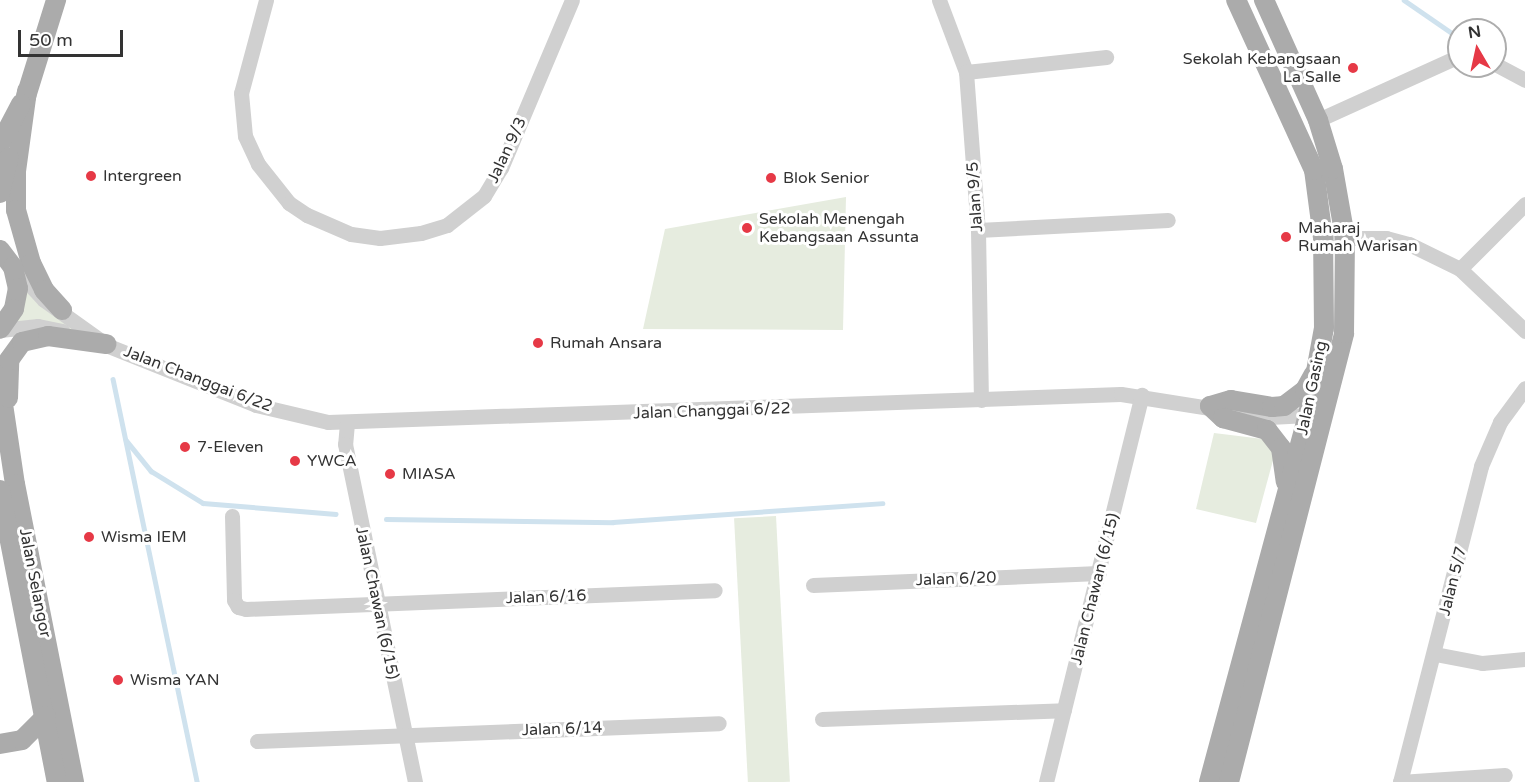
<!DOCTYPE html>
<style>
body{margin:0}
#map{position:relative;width:1525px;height:782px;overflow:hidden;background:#fff;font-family:"Varela Round",sans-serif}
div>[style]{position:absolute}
.green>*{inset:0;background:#e6ecdf;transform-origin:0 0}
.stream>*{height:4.5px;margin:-2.25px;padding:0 2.25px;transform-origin:2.25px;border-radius:2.25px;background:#cfe2ee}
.minor>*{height:15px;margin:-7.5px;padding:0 7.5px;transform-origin:7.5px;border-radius:7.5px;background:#d0d0d0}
.major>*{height:20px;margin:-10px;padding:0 10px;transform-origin:10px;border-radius:10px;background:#ababab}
.dots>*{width:16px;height:16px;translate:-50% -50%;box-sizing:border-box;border:3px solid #fff;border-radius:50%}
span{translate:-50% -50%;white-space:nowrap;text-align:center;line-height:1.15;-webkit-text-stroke:6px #fff;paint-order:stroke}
.poi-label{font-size:16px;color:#333}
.right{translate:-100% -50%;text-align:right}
.left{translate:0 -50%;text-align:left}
.street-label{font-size:16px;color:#333}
.north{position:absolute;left:1447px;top:18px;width:60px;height:60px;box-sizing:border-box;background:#fff;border:2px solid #adadad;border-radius:50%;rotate:351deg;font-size:16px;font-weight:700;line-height:24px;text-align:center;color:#333}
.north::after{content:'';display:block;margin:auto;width:21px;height:27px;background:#e63946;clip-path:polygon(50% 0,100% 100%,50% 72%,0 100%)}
.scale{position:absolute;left:18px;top:30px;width:105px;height:27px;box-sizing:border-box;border:3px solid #333;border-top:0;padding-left:8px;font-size:18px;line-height:21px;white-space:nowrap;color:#333;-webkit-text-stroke:4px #fff;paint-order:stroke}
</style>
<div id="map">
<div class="green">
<i style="clip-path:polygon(846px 197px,843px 330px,643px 329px,665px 229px)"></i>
<i style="clip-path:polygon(26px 286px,79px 333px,15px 326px)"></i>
<i style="clip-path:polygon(1214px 433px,1263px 439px,1275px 453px,1256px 523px,1196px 509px)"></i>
<i style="left:776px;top:516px;width:266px;height:42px;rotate:87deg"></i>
</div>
<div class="stream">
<i style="left:1404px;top:0;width:67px;rotate:34.6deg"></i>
<i style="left:113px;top:379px;width:412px;rotate:78.2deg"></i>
<i style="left:126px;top:440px;width:40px;rotate:51deg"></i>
<i style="left:151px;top:471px;width:61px;rotate:31.6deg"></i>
<i style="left:203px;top:503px;width:133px;rotate:4.7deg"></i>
<i style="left:386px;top:519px;width:227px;rotate:0.8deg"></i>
<i style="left:613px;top:522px;width:270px;rotate:-4deg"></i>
</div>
<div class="minor">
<i style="left:266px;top:0;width:96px;rotate:105deg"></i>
<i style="left:241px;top:93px;width:43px;rotate:84.7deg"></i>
<i style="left:245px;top:136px;width:31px;rotate:65deg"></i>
<i style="left:258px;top:164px;width:50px;rotate:51.5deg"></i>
<i style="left:289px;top:203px;width:22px;rotate:34deg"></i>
<i style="left:307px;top:215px;width:48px;rotate:23.4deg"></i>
<i style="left:351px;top:234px;width:29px;rotate:8deg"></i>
<i style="left:380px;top:238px;width:41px;rotate:-7deg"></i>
<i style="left:421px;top:233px;width:27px;rotate:-17deg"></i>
<i style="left:447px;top:225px;width:47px;rotate:-38.1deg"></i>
<i style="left:484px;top:196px;width:33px;rotate:-59deg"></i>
<i style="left:501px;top:168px;width:182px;rotate:-67.1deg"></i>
<i style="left:939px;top:0;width:77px;rotate:69.4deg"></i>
<i style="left:966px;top:72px;width:158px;rotate:85.7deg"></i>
<i style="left:978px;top:230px;width:170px;rotate:89deg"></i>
<i style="left:1495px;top:64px;width:34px;rotate:28deg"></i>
<i style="left:966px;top:72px;width:141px;rotate:-6.1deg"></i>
<i style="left:1318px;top:120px;width:155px;rotate:-24.4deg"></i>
<i style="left:978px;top:230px;width:190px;rotate:-3deg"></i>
<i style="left:1323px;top:238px;width:63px"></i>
<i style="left:1386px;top:238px;width:24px;rotate:15deg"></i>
<i style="left:1409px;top:244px;width:57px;rotate:26.1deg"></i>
<i style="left:1460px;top:269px;width:90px;rotate:43.6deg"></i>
<i style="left:15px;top:269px;width:42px;rotate:46.9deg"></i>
<i style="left:44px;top:300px;width:74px;rotate:35.6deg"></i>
<i style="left:1460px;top:269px;width:92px;rotate:-45deg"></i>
<i style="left:0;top:330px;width:38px;rotate:-6deg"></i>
<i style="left:38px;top:326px;width:25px;rotate:12deg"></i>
<i style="left:96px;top:341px;width:172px;rotate:21.8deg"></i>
<i style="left:256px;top:405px;width:74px;rotate:13.3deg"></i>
<i style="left:328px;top:422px;width:793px;rotate:-2.02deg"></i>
<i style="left:1121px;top:394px;width:148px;rotate:9deg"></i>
<i style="left:1267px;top:417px;width:41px;rotate:-2.8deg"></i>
<i style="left:1308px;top:415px;width:10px;rotate:-29deg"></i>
<i style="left:347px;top:423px;width:21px;rotate:95deg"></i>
<i style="left:345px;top:444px;width:345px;rotate:78.3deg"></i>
<i style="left:232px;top:516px;width:84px;rotate:88.6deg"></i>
<i style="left:234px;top:600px;width:8px;rotate:60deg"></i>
<i style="left:238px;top:607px;width:8px;rotate:14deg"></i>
<i style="left:246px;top:609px;width:469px;rotate:-2.3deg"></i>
<i style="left:813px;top:585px;width:286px;rotate:-2.4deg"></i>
<i style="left:1435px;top:654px;width:48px;rotate:10.8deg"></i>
<i style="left:1482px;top:663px;width:43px;rotate:-5.3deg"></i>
<i style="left:822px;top:719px;width:242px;rotate:-2.1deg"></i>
<i style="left:257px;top:741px;width:462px;rotate:-2.2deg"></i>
<i style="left:1046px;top:782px;width:399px;rotate:-76.1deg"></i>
<i style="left:1400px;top:782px;width:326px;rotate:-75.6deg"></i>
<i style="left:1481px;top:466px;width:48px;rotate:-66.6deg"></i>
<i style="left:1500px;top:422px;width:42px;rotate:-53.7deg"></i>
<i style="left:1400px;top:782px;width:105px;rotate:-3.8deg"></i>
</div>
<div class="major">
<i style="left:27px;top:91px;width:81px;rotate:97.8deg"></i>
<i style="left:16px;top:171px;width:39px;rotate:90deg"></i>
<i style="left:16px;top:210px;width:55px;rotate:74.2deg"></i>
<i style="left:31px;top:263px;width:30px;rotate:64deg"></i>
<i style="left:44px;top:290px;width:27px;rotate:48deg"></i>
<i style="left:24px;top:103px;width:108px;rotate:-72.7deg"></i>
<i style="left:0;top:144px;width:45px;rotate:-62.3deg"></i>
<i style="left:0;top:193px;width:36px;rotate:-76deg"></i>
<i style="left:0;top:250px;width:21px;rotate:53deg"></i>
<i style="left:13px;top:267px;width:22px;rotate:77deg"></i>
<i style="left:18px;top:288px;width:21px;rotate:101deg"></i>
<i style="left:14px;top:309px;width:24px;rotate:125deg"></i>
<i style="left:0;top:384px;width:101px;rotate:81.5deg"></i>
<i style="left:15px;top:484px;width:304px;rotate:78.8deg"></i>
<i style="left:8px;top:398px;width:38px;rotate:-88deg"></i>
<i style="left:9px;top:360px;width:22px;rotate:-54deg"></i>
<i style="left:22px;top:342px;width:27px;rotate:-13deg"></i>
<i style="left:48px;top:336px;width:59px;rotate:7.9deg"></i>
<i style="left:1210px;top:406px;width:22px;rotate:-16deg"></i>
<i style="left:1231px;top:400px;width:42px;rotate:9.7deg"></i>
<i style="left:1272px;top:407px;width:12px;rotate:-5deg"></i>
<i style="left:1284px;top:406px;width:26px;rotate:-37deg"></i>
<i style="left:1305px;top:390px;width:18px;rotate:-61deg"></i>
<i style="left:1210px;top:406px;width:18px;rotate:43deg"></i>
<i style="left:1223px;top:418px;width:46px;rotate:15.3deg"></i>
<i style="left:1267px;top:430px;width:23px;rotate:52deg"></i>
<i style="left:1281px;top:448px;width:34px;rotate:82deg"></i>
<i style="left:0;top:490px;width:298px;rotate:79deg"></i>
<i style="left:0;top:744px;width:22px;rotate:-10deg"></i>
<i style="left:22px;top:740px;width:34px;rotate:-45deg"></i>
<i style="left:1209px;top:782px;width:380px;rotate:-74.9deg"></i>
<i style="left:1308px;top:415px;width:88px;rotate:-79.6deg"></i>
<i style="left:1324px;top:328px;width:90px;rotate:-90.6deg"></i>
<i style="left:1323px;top:238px;width:69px;rotate:-97.5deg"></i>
<i style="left:1314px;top:170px;width:187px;rotate:-114.6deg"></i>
<i style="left:1229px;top:782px;width:463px;rotate:-75.6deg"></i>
<i style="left:1344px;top:333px;width:96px;rotate:-89.4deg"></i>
<i style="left:1345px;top:237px;width:69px;rotate:-100deg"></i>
<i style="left:1333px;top:169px;width:51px;rotate:-107deg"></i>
<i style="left:1318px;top:120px;width:132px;rotate:-114.2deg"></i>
</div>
<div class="dots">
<i style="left:1353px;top:68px;background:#e63946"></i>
<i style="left:91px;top:176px;background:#e63946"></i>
<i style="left:771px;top:178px;background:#e63946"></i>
<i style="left:747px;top:228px;background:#e63946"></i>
<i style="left:1286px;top:237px;background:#e63946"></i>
<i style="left:538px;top:343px;background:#e63946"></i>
<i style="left:185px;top:447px;background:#e63946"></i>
<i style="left:295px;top:461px;background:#e63946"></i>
<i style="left:390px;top:474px;background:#e63946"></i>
<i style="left:89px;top:537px;background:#e63946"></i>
<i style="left:118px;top:680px;background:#e63946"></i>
</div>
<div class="poi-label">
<span class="right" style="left:1341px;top:68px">Sekolah Kebangsaan<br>La Salle</span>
<span class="left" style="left:103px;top:176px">Intergreen</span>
<span class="left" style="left:783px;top:178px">Blok Senior</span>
<span class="left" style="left:759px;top:228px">Sekolah Menengah<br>Kebangsaan Assunta</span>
<span class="left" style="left:1298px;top:237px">Maharaj<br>Rumah Warisan</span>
<span class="left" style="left:550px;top:343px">Rumah Ansara</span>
<span class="left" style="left:197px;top:447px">7-Eleven</span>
<span class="left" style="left:307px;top:461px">YWCA</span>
<span class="left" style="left:402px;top:474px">MIASA</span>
<span class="left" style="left:101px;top:537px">Wisma IEM</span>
<span class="left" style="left:130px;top:680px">Wisma YAN</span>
</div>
<div class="street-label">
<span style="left:507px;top:150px;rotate:-65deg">Jalan 9/3</span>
<span style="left:975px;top:197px;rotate:-94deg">Jalan 9/5</span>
<span style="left:198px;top:379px;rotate:21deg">Jalan Changgai 6/22</span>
<span style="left:1312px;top:388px;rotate:-78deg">Jalan Gasing</span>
<span style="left:712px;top:411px;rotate:-2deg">Jalan Changgai 6/22</span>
<span style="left:956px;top:579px;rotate:-2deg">Jalan 6/20</span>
<span style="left:1453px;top:581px;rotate:-76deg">Jalan 5/7</span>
<span style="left:35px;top:583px;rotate:79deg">Jalan Selangor</span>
<span style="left:1095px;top:589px;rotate:-76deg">Jalan Chawan (6/15)</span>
<span style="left:546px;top:597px;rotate:-2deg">Jalan 6/16</span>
<span style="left:377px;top:603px;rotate:78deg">Jalan Chawan (6/15)</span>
<span style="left:562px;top:729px;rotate:-2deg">Jalan 6/14</span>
</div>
<div class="north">N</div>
<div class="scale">50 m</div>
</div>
